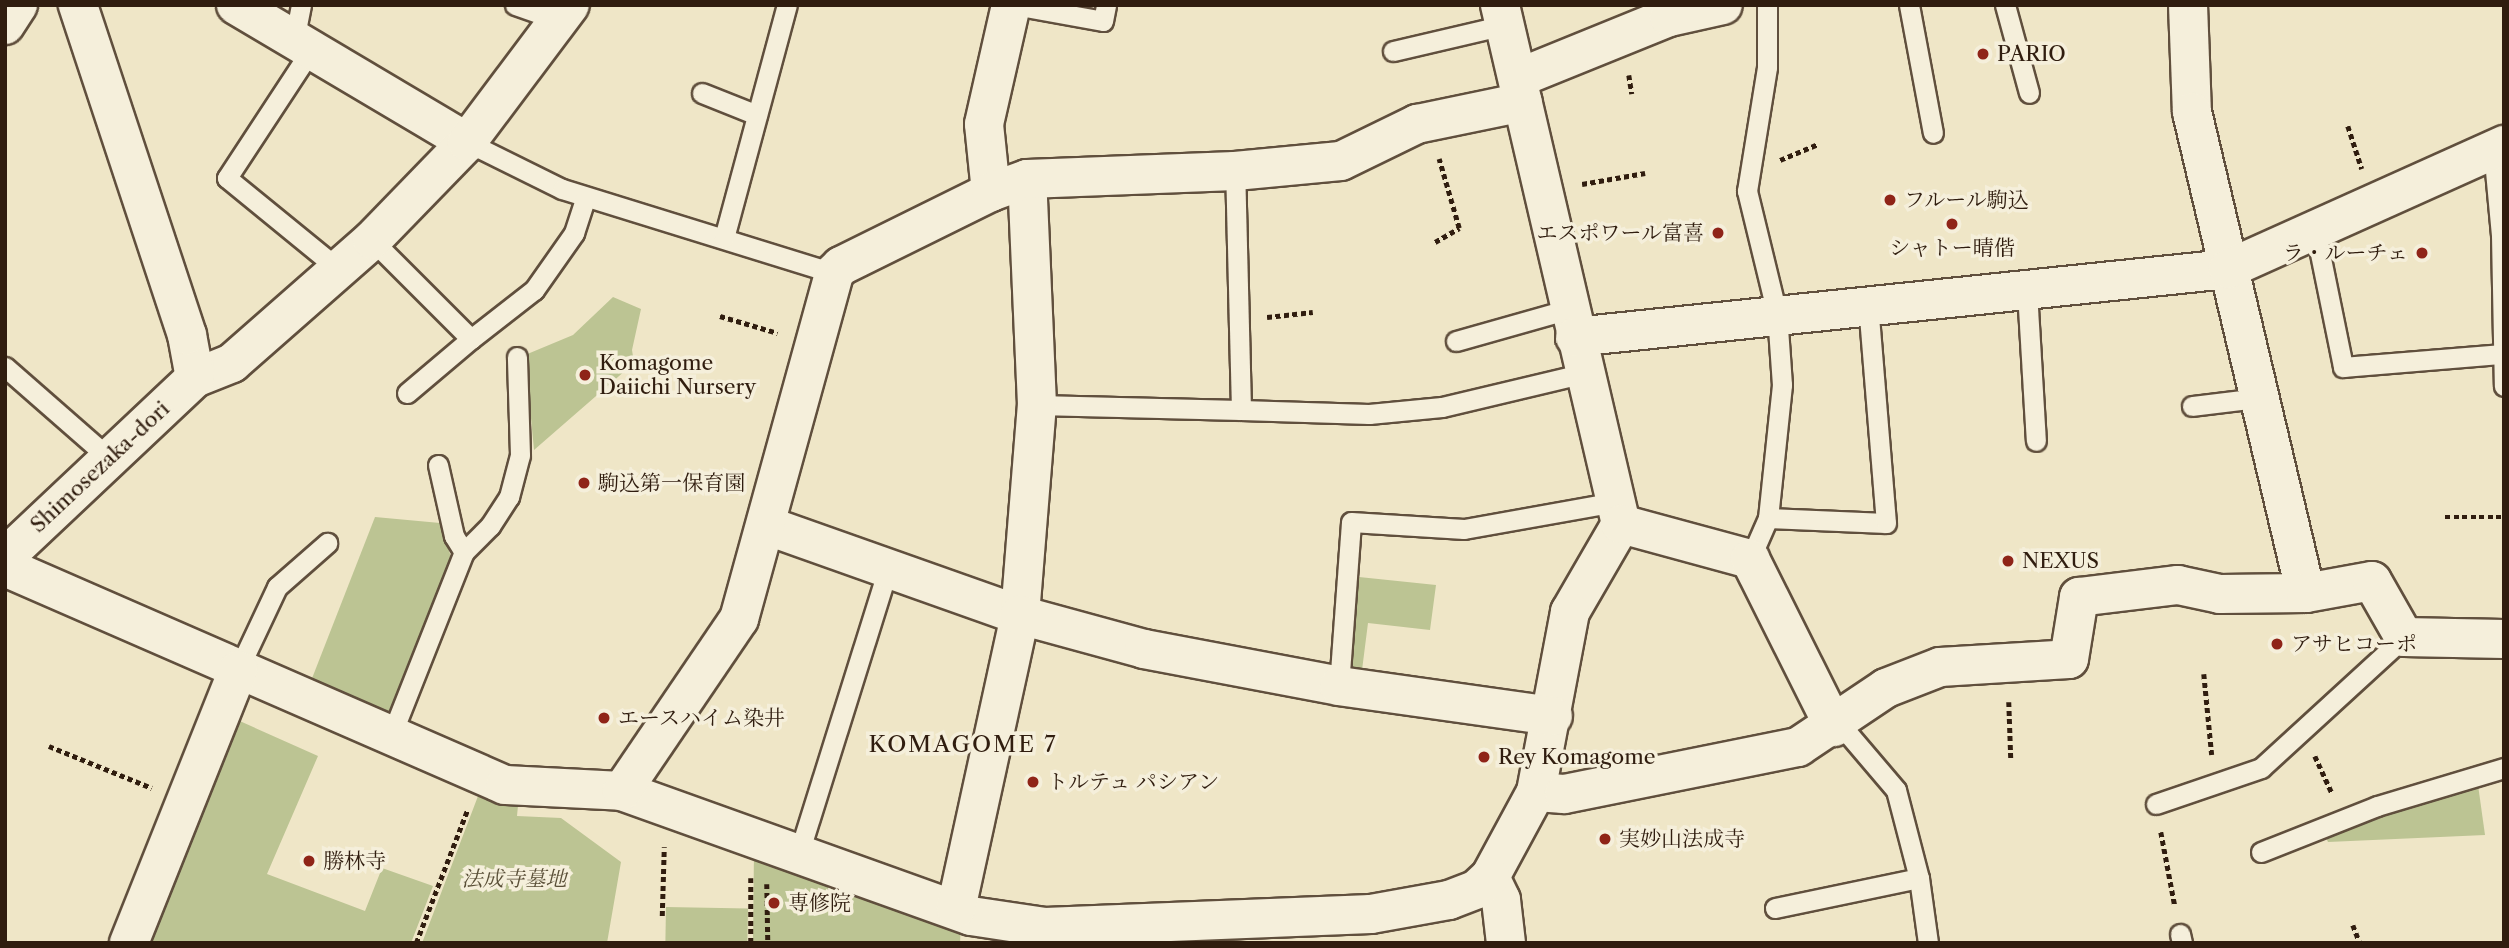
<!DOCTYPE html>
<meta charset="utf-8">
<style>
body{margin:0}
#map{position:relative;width:2509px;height:948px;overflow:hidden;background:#efe6c7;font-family:"Libre Caslon Text","Noto Serif JP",serif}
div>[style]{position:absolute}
.green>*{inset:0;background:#bcc493;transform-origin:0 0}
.path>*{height:4.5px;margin-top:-2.25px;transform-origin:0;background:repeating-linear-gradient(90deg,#301d0f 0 5px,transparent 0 8.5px)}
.roads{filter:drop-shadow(2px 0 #604f3d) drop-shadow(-2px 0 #604f3d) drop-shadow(0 2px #604f3d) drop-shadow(0 -2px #604f3d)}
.service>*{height:19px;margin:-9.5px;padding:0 9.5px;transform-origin:9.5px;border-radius:9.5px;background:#f5efdb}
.minor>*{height:38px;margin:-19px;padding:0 19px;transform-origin:19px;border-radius:19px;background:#f5efdb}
.tertiary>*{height:38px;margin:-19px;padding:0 19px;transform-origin:19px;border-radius:19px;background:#f5efdb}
.dots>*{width:19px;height:19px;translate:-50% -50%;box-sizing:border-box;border:4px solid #f5efdb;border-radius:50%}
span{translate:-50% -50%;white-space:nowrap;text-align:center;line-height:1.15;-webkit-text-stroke:7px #f5efdb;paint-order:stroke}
.poi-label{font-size:21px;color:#301d0f}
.left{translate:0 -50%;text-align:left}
.right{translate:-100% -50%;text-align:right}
.street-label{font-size:21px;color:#301d0f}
.park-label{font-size:21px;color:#5a4f37;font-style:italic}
.neighbourhood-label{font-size:23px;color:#301d0f;letter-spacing:2px}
.frame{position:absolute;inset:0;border:7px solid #301d0f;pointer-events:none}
</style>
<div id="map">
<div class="green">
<i style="clip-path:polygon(613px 297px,641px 309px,632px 350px,634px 363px,534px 450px,525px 355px,573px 335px)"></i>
<i style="clip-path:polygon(375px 517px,440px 523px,451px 557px,386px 719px,309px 686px)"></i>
<i style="clip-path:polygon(1359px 577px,1436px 585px,1430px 630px,1368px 623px,1361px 678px,1348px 676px)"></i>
<i style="clip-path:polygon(233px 718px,318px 756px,267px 874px,365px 911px,382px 868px,433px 886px,411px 943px,143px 943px)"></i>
<i style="clip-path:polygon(483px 783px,519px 795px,517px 816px,561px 818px,621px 862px,607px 943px,422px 943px)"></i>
<i style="clip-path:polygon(2478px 785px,2485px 835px,2328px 842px,2325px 835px,2398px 806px)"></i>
<i style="clip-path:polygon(754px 850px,961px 924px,960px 943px,753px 943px)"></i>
<i style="left:666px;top:907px;width:82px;height:36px;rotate:1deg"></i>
</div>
<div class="path">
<i style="left:1629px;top:75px;width:19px;rotate:81deg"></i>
<i style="left:2348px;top:126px;width:45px;rotate:72deg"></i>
<i style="left:1780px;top:160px;width:41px;rotate:-22.8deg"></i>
<i style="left:1582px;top:184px;width:64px;rotate:-9.9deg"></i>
<i style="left:1435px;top:242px;width:28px;rotate:-30deg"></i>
<i style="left:1459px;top:228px;width:72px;rotate:-106.2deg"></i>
<i style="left:720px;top:316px;width:60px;rotate:16.3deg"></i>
<i style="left:1267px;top:317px;width:46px;rotate:-6.2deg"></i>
<i style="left:2445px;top:517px;width:59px"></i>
<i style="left:2204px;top:674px;width:81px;rotate:84.4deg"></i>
<i style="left:2009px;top:702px;width:56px;rotate:88deg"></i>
<i style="left:49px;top:746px;width:111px;rotate:22.2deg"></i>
<i style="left:2315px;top:756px;width:41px;rotate:65.3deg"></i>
<i style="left:2161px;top:832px;width:75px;rotate:79.3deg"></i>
<i style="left:751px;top:878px;width:65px;rotate:90deg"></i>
<i style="left:767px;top:884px;width:59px;rotate:89deg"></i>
<i style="left:662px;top:916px;width:69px;rotate:-88.3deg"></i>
<i style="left:2353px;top:925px;width:19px;rotate:69deg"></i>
<i style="left:416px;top:943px;width:142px;rotate:-68.9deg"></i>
</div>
<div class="roads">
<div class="service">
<i style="left:515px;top:5px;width:46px;rotate:19.2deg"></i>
<i style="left:1014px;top:5px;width:90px;rotate:10.2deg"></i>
<i style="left:1103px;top:21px;width:16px;rotate:-79deg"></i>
<i style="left:1909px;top:5px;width:130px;rotate:79.4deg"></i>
<i style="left:2005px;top:5px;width:91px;rotate:74.7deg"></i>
<i style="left:294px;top:41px;width:37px;rotate:-79deg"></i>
<i style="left:311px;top:50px;width:153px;rotate:123.3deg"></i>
<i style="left:227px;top:178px;width:146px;rotate:39.2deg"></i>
<i style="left:1393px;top:51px;width:115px;rotate:-13.1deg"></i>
<i style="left:702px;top:93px;width:59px;rotate:21.8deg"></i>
<i style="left:467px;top:142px;width:106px;rotate:26.3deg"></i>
<i style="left:562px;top:189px;width:285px;rotate:17.2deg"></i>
<i style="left:2493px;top:149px;width:86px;rotate:84.7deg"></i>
<i style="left:2501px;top:235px;width:151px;rotate:88.9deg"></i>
<i style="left:2315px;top:229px;width:141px;rotate:78.5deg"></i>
<i style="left:2343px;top:367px;width:160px;rotate:-4.7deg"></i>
<i style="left:724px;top:238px;width:241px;rotate:-74.9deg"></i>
<i style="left:372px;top:240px;width:140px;rotate:45deg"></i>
<i style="left:471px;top:339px;width:80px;rotate:-37.9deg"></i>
<i style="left:534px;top:290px;width:70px;rotate:-54.9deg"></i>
<i style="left:574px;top:233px;width:38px;rotate:-72deg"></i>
<i style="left:2027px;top:291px;width:150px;rotate:86.6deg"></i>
<i style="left:1456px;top:341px;width:117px;rotate:-15.8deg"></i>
<i style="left:5px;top:367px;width:140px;rotate:41.2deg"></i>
<i style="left:407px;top:393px;width:84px;rotate:-40.2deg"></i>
<i style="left:1037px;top:405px;width:204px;rotate:1.4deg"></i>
<i style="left:1241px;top:410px;width:239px;rotate:-91.4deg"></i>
<i style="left:2192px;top:406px;width:66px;rotate:-6.9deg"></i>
<i style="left:1241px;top:410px;width:128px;rotate:1.8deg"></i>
<i style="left:1369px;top:414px;width:73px;rotate:-5.5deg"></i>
<i style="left:1442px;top:407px;width:147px;rotate:-13.4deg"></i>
<i style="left:438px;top:465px;width:73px;rotate:77.3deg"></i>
<i style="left:454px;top:536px;width:19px;rotate:58deg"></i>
<i style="left:1768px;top:518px;width:118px;rotate:2.4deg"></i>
<i style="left:1886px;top:523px;width:219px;rotate:-94.7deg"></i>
<i style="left:1750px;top:559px;width:45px;rotate:-66.3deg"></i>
<i style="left:1768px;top:518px;width:134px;rotate:-84deg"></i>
<i style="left:1782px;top:385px;width:71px;rotate:-94deg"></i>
<i style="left:1777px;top:314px;width:127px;rotate:-103.7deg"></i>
<i style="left:1747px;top:191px;width:126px;rotate:-80.8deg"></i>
<i style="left:1767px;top:67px;width:62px;rotate:-90deg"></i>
<i style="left:238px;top:670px;width:92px;rotate:-64.8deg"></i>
<i style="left:277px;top:587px;width:67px;rotate:-41.3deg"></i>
<i style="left:1339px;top:686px;width:164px;rotate:-85.8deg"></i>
<i style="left:1351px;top:522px;width:113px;rotate:3.5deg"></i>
<i style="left:1464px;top:529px;width:153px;rotate:-10.1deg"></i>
<i style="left:1839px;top:723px;width:88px;rotate:49.6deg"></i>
<i style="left:1896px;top:790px;width:91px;rotate:75.4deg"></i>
<i style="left:1919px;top:878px;width:66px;rotate:82.1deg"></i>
<i style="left:391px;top:736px;width:198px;rotate:-68.4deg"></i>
<i style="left:464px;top:552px;width:37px;rotate:-45deg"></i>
<i style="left:490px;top:526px;width:35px;rotate:-57deg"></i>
<i style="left:509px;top:497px;width:43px;rotate:-75.3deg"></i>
<i style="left:520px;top:455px;width:98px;rotate:-91.8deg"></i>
<i style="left:2156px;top:804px;width:111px;rotate:-18.9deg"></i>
<i style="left:2261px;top:768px;width:194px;rotate:-42.5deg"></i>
<i style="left:2261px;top:852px;width:125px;rotate:-21.6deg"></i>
<i style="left:2377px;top:806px;width:133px;rotate:-16.7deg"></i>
<i style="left:798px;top:856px;width:302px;rotate:-72.6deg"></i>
<i style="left:1775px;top:908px;width:147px;rotate:-11.8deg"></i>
<i style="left:2180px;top:934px;width:9px;rotate:77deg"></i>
</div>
<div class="minor">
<i style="left:236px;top:5px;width:269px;rotate:30.7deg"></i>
<i style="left:1500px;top:5px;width:533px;rotate:76.88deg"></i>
<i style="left:1621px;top:524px;width:102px;rotate:120.1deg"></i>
<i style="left:1570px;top:612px;width:183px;rotate:100.7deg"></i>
<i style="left:1536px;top:792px;width:97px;rotate:118.4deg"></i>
<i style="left:1490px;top:877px;width:25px;rotate:64deg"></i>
<i style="left:1501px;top:900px;width:43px;rotate:83.4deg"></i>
<i style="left:2188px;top:5px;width:107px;rotate:87.9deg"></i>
<i style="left:2192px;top:112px;width:494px;rotate:76.7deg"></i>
<i style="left:5px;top:25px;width:24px;rotate:-57deg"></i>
<i style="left:1521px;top:77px;width:160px;rotate:-22.1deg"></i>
<i style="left:1669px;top:17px;width:55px;rotate:-12.5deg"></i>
<i style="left:991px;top:192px;width:68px;rotate:-95.9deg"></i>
<i style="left:984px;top:124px;width:122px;rotate:-77.2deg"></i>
<i style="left:1575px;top:337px;width:657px;rotate:-5.95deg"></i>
<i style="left:2228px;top:269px;width:303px;rotate:-24.2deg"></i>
<i style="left:195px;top:378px;width:40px;rotate:-22deg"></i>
<i style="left:232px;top:363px;width:186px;rotate:-41.3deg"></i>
<i style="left:372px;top:240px;width:136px;rotate:-45.9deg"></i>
<i style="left:467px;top:142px;width:171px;rotate:-53.1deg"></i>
<i style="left:1621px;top:524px;width:134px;rotate:15.2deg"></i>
<i style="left:1750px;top:559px;width:188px;rotate:63.4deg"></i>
<i style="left:768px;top:526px;width:267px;rotate:19.5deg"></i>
<i style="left:1020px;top:615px;width:211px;rotate:-85.4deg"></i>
<i style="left:1037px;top:405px;width:226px;rotate:-92.5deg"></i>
<i style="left:5px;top:567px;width:545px;rotate:23.56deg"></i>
<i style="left:505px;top:785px;width:117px;rotate:2.9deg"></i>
<i style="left:622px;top:791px;width:371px;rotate:19.7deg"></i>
<i style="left:971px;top:916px;width:75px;rotate:8.5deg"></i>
<i style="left:1045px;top:927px;width:326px;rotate:-2.3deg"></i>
<i style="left:1371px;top:914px;width:79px;rotate:-10.2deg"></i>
<i style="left:1449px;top:900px;width:30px;rotate:-21deg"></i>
<i style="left:1477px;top:889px;width:18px;rotate:-43deg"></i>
<i style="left:622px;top:791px;width:208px;rotate:-55.8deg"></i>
<i style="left:739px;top:619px;width:359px;rotate:-74.6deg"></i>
<i style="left:834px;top:273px;width:10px;rotate:-45deg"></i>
<i style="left:841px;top:266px;width:167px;rotate:-26.3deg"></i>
<i style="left:991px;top:192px;width:38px;rotate:-20deg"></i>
<i style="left:1027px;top:179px;width:208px;rotate:-2.2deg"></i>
<i style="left:1235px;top:171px;width:106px;rotate:-5.4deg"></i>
<i style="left:1341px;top:161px;width:85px;rotate:-26deg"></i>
<i style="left:1417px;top:124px;width:108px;rotate:-11.7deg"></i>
<i style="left:1536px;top:792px;width:28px;rotate:4deg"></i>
<i style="left:1564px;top:794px;width:239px;rotate:-11.4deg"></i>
<i style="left:1798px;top:747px;width:106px;rotate:-33.8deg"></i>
<i style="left:1886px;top:688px;width:58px;rotate:-21.3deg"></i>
<i style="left:1940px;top:667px;width:129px;rotate:-3.5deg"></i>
<i style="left:2069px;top:659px;width:63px;rotate:-80.8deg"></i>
<i style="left:2079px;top:597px;width:100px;rotate:-6.9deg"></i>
<i style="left:2178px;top:585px;width:43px;rotate:12.1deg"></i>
<i style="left:2220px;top:594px;width:86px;rotate:-0.7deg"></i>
<i style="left:2306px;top:593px;width:67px;rotate:-10.3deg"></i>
<i style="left:2372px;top:581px;width:64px;rotate:60.3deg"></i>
<i style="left:2404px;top:637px;width:100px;rotate:1.1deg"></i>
<i style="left:956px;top:909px;width:301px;rotate:-77.7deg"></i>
<i style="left:1020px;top:615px;width:129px;rotate:15.3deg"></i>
<i style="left:1144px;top:649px;width:198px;rotate:10.7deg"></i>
<i style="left:1339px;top:686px;width:216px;rotate:8deg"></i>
<i style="left:129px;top:943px;width:294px;rotate:-68.2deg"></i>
</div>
<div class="tertiary">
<i style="left:5px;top:557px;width:261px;rotate:-43.3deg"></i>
<i style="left:195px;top:378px;width:44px;rotate:-100.5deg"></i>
<i style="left:187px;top:335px;width:348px;rotate:-108.3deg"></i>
</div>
</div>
<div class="dots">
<i style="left:1983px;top:54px;background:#8f2418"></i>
<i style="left:1890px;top:200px;background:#8f2418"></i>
<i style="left:1952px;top:224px;background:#8f2418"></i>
<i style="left:1718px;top:233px;background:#8f2418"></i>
<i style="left:2422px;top:253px;background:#8f2418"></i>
<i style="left:585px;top:375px;background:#8f2418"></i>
<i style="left:584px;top:483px;background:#8f2418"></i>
<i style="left:2008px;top:561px;background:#8f2418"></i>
<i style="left:2277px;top:644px;background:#8f2418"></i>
<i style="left:604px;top:718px;background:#8f2418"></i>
<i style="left:1484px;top:757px;background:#8f2418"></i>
<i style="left:1033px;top:782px;background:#8f2418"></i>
<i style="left:1605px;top:839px;background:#8f2418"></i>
<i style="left:309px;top:861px;background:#8f2418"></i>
<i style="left:774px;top:903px;background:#8f2418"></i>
</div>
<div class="poi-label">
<span class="left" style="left:1997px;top:54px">PARIO</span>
<span class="left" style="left:1904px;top:200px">フルール駒込</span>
<span class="right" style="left:1704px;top:233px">エスポワール富喜</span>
<span style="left:1952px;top:248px">シャトー晴偕</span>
<span class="right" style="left:2408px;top:253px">ラ・ルーチェ</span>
<span class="left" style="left:599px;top:375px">Komagome<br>Daiichi Nursery</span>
<span class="left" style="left:598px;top:483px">駒込第一保育園</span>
<span class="left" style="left:2022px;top:561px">NEXUS</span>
<span class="left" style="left:2291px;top:644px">アサヒコーポ</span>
<span class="left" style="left:618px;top:718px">エースハイム染井</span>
<span class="left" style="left:1498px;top:757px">Rey Komagome</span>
<span class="left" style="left:1047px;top:782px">トルテュ パシアン</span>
<span class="left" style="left:1619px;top:839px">実妙山法成寺</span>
<span class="left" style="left:323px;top:861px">勝林寺</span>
<span class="left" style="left:788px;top:903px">専修院</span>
</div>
<div class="street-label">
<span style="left:100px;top:467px;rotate:-43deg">Shimosezaka-dori</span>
</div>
<div class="park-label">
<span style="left:514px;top:879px">法成寺墓地</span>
</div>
<div class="neighbourhood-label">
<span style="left:963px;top:744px">KOMAGOME 7</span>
</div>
<div class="frame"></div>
</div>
